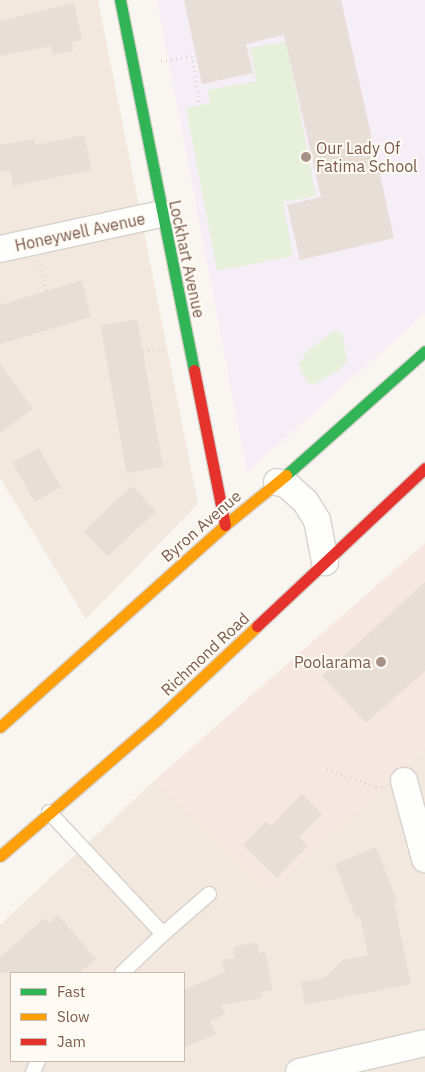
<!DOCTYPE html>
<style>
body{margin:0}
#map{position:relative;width:425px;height:1072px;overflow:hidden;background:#f9f5f0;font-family:"IBM Plex Sans",sans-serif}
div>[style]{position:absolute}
.residential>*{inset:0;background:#f2e8de}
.commercial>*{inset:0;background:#f6e8e1}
.education>*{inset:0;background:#f6eef6}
.green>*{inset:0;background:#e7f0db}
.building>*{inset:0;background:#e6ded7;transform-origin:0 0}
.path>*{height:3px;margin-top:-1.5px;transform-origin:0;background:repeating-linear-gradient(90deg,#dcd5d0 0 1px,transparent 0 5px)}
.roads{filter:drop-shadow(1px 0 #d7d1cb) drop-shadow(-1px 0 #d7d1cb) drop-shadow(0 1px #d7d1cb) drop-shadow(0 -1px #d7d1cb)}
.lane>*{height:14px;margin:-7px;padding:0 7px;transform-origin:7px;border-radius:7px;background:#fefefd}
.street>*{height:26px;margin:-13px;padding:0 13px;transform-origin:13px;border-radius:13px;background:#fefefd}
.fast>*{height:11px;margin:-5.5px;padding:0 5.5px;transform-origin:5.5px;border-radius:5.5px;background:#30b455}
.slow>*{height:11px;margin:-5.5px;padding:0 5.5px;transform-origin:5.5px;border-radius:5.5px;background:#ff9f0a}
.jam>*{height:11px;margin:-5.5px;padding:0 5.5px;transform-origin:5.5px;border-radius:5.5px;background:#e5322d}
.dots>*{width:14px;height:14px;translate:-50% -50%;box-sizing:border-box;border:2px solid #fffaf3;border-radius:50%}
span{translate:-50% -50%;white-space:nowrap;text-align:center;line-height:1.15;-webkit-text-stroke:4px #fffaf3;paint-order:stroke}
.poi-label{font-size:16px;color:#7a5c4d}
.left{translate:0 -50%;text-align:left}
.right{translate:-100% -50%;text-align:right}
.street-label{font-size:16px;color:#7a5c4d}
.legend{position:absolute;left:10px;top:972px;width:175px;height:90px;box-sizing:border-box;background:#fffaf3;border:1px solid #cabbb1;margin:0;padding:6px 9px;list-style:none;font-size:15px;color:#7a5c4d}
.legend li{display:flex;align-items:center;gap:10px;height:25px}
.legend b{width:25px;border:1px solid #cabbb1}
</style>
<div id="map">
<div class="residential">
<i style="clip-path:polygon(0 0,98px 0,198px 504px,86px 619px,0 478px)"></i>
<i style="clip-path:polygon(evenodd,425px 748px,425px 1072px,0 1072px,0 925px,156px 779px,269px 891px,425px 748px,11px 973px,184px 973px,184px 1061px,11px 1061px,11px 973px)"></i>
</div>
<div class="commercial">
<i style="clip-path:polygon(425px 543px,425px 748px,269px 892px,156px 779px)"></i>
</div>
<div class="education">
<i style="clip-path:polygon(157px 0,425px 0,425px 313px,247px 472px)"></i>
</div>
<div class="green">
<i style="clip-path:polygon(286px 41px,316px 196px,283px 202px,293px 256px,217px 271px,186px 108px,210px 103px,208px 90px,256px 81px,250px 48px)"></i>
<i style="clip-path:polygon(334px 331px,342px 333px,347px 361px,339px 370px,313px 385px,307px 382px,298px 365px,308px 350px)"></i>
</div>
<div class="building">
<i style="clip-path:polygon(184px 0,341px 0,394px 238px,300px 260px,287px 205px,321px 197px,284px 35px,246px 44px,253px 73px,202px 84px)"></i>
<i style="clip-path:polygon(74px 3px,82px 40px,72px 42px,73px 51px,53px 55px,51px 46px,0 56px,0 21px)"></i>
<i style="clip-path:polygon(84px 135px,92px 170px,13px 186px,10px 170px,0 172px,0 145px,34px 139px,36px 145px)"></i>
<i style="clip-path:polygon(82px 280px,91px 317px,0 344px,0 305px)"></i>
<i style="left:137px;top:319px;width:150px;height:37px;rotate:80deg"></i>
<i style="clip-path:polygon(0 364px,33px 409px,0 433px)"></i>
<i style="left:39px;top:448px;width:45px;height:30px;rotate:61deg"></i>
<i style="left:132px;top:486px;width:35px;height:66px;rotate:47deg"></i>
<i style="clip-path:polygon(425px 582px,425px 671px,366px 723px,322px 676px)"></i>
<i style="clip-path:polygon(302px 794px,322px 814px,299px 837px,308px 846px,277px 878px,243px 845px,266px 821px,271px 826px)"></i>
<i style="clip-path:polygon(376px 847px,397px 901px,394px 903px,411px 984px,305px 1005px,301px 982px,324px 978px,342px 960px,368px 955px,360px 916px,356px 918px,335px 864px)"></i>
<i style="clip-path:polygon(58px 915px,96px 959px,79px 973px,0 973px,0 957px,45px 918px,49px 923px)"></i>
<i style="clip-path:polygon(257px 942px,259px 953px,265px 952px,273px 990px,261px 992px,262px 998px,221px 1005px,225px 1014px,210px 1021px,216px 1034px,184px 1048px,184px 990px,225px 972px,222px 960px,235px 958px,233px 947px)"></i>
</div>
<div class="path">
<i style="left:161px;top:61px;width:31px;rotate:-9deg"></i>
<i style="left:192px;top:56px;width:47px;rotate:81.3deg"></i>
<i style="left:40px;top:265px;width:27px;rotate:75deg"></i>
<i style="left:143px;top:351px;width:21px;rotate:-8deg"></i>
<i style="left:327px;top:769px;width:52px;rotate:20.2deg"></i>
<i style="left:376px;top:787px;width:6px;rotate:-9deg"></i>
</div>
<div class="roads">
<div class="lane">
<i style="left:49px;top:812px;width:167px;rotate:46.9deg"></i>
<i style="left:163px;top:934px;width:57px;rotate:136.4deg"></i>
<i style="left:163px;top:934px;width:61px;rotate:-41deg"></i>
<i style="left:33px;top:1072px;width:12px;rotate:-66deg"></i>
</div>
<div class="street">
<i style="left:0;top:249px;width:165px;rotate:-12.3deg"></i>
<i style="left:277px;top:482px;width:10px;rotate:17deg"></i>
<i style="left:287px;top:485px;width:24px;rotate:42deg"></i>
<i style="left:305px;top:501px;width:22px;rotate:58deg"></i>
<i style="left:317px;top:520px;width:43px;rotate:79.2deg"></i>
<i style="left:404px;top:781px;width:81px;rotate:74.9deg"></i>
<i style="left:299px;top:1072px;width:129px;rotate:-13deg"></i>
</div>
<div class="fast">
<i style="left:120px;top:0;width:377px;rotate:78.7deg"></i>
<i style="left:286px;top:475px;width:186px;rotate:-41.7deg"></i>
</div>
<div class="slow">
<i style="left:0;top:727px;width:302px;rotate:-41.9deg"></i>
<i style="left:225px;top:525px;width:79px;rotate:-39.3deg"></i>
<i style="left:0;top:856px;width:208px;rotate:-40.9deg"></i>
<i style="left:157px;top:720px;width:137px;rotate:-43.2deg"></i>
</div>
<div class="jam">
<i style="left:194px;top:370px;width:158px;rotate:78.7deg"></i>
<i style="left:257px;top:626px;width:231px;rotate:-43.2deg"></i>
</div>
</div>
<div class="dots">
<i style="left:306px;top:157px;background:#a69286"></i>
<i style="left:381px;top:662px;background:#a69286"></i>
</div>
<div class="poi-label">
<span class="left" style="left:316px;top:157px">Our Lady Of<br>Fatima School</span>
<span class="right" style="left:371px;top:662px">Poolarama</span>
</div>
<div class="street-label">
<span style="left:80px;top:232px;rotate:-12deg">Honeywell Avenue</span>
<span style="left:187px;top:259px;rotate:78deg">Lockhart Avenue</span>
<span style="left:201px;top:526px;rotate:-41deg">Byron Avenue</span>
<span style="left:205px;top:654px;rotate:-43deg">Richmond Road</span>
</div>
<ul class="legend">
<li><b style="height:6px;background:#30b455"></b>Fast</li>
<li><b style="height:6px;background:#ff9f0a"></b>Slow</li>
<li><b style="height:6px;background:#e5322d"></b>Jam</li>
</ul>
</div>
